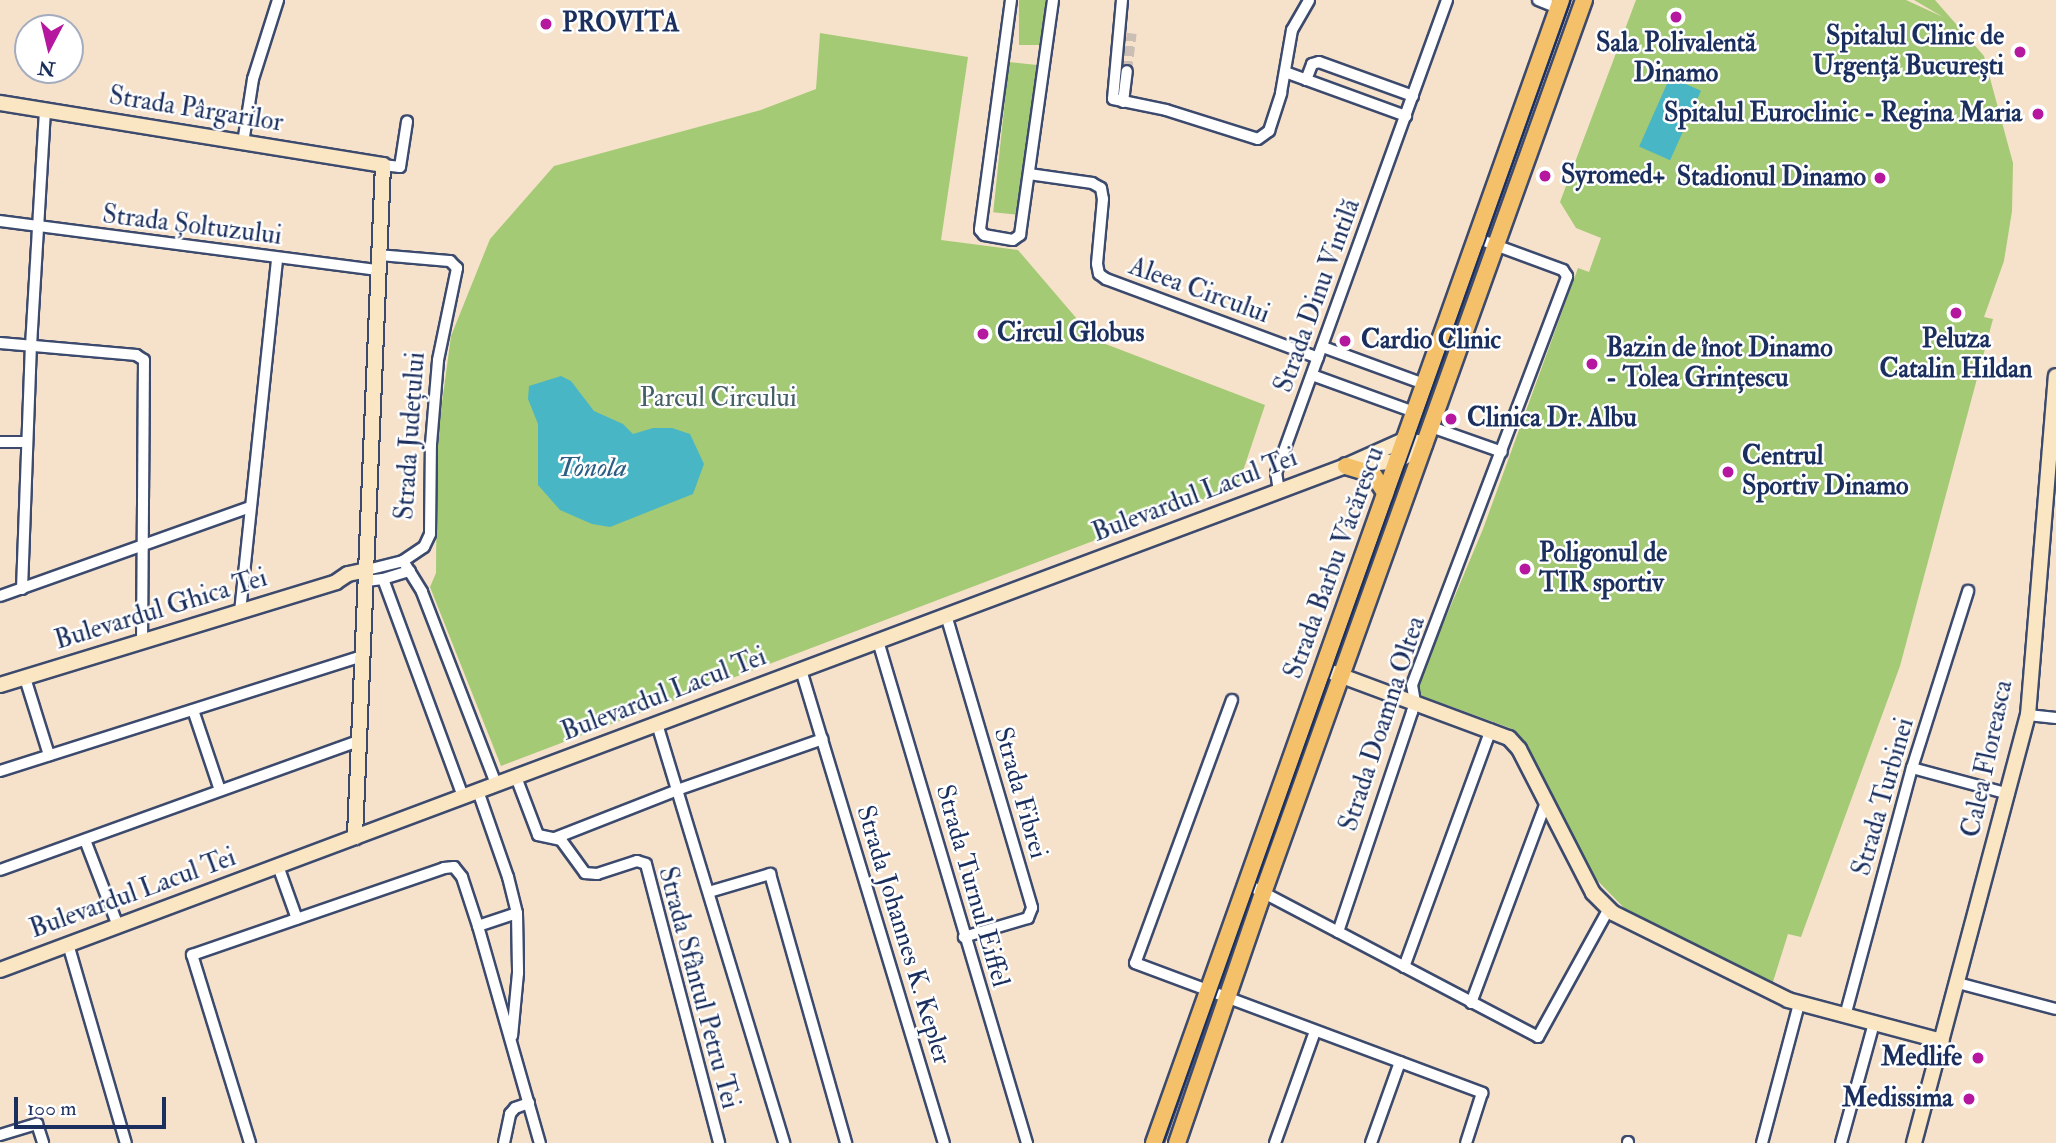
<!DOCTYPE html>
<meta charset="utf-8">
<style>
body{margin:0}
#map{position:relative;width:2056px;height:1143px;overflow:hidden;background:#f6e2cb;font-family:"IM FELL Double Pica",serif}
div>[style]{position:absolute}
.green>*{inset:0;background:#a4ca75;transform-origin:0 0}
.water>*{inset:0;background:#49b6c5;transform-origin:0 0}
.street-tunnel>*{height:10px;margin-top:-5px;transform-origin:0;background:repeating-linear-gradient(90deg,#cabeb5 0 10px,transparent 0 15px)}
.roads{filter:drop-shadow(2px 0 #3c4a6e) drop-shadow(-2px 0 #3c4a6e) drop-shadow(0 2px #3c4a6e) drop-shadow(0 -2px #3c4a6e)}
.street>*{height:10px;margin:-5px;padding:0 5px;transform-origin:5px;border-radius:5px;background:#fff}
.secondary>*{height:14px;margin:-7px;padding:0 7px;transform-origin:7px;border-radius:7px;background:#fbe6c3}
.primary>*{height:16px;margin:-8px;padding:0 8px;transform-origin:8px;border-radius:8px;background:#f4c16a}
.tram>*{height:2px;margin:-1px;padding:0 1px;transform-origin:1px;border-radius:1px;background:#1b2f5e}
.dots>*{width:19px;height:19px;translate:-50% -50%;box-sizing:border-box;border:4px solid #fff;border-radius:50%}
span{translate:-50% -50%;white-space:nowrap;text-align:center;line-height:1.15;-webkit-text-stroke:5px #fff;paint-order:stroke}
.poi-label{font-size:26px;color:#1b2f5e;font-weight:700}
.left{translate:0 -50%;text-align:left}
.right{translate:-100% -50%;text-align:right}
.street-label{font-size:26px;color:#1b2f5e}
.park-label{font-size:26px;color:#445e65}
.water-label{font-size:28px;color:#2b5e82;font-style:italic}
.north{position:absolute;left:14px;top:14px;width:70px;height:70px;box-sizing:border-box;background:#fff;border:2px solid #a4acbf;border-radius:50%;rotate:187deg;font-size:19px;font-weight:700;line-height:28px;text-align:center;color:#1b2f5e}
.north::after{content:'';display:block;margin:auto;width:24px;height:32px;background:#b5179e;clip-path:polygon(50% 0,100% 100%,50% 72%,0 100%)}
.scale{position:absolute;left:14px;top:1097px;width:152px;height:32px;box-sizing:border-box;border:4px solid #1b2f5e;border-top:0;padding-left:9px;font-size:21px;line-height:24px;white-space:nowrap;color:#1b2f5e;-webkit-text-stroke:5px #fff;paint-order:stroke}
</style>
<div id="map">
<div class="green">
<i style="left:1019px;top:0;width:26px;height:45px"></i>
<i style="clip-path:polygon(1636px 0,1906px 0,1943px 17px,1914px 0,1935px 0,1984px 56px,2013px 163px,2012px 211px,2004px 261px,1984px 317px,1993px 319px,1900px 666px,1801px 937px,1788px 934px,1771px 988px,1630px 914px,1593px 876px,1519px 735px,1510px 728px,1422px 696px,1417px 686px,1483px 529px,1578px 268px,1589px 272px,1601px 238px,1576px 228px,1560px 202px)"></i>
<i style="clip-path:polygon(820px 33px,968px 57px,941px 240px,1018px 250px,1095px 340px,1265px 405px,1238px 486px,501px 766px,430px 587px,436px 573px,437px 440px,451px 336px,490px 239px,554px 166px,761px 110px,816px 89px)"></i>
<i style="left:1009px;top:62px;width:28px;height:151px;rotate:6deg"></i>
</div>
<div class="water">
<i style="left:1670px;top:77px;width:34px;height:76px;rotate:24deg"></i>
<i style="clip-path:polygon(561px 376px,571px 381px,594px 411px,623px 424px,633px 434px,653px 428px,672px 428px,690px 434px,704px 464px,693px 494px,610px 527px,592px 524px,560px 510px,538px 485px,538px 424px,528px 399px,529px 386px)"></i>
</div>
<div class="street-tunnel">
<i style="left:1127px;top:71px;width:38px;rotate:-83deg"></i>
</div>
<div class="roads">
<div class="street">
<i style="left:1011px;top:0;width:232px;rotate:97.7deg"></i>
<i style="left:980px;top:230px;width:6px;rotate:51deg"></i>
<i style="left:984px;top:235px;width:29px;rotate:10deg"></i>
<i style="left:1013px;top:240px;width:9px;rotate:-36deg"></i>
<i style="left:1020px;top:235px;width:237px;rotate:-82deg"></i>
<i style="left:1122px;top:0;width:99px;rotate:95.2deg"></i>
<i style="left:1113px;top:99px;width:54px;rotate:11.7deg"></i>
<i style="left:1166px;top:110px;width:96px;rotate:17.5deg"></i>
<i style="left:1258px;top:139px;width:14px;rotate:-36deg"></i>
<i style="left:1269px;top:131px;width:40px;rotate:-72deg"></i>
<i style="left:1281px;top:93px;width:64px;rotate:-80.1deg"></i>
<i style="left:1292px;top:30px;width:34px;rotate:-60deg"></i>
<i style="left:1538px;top:0;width:22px;rotate:22deg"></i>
<i style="left:1285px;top:72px;width:129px;rotate:20deg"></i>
<i style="left:1306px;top:80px;width:17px;rotate:-69deg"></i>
<i style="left:1312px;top:64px;width:7px;rotate:-16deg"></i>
<i style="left:1319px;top:62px;width:100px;rotate:19.9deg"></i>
<i style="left:1123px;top:102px;width:31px;rotate:-83deg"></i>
<i style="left:243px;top:143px;width:65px;rotate:-81.1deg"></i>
<i style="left:253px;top:79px;width:83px;rotate:-72.4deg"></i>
<i style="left:383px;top:165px;width:17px;rotate:7deg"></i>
<i style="left:400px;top:167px;width:46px;rotate:-81.2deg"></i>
<i style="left:1029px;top:174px;width:64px;rotate:8.1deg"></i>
<i style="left:1092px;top:183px;width:10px;rotate:29deg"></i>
<i style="left:1101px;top:188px;width:11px;rotate:80deg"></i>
<i style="left:1103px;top:199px;width:65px;rotate:95.3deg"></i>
<i style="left:1097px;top:264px;width:10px;rotate:79deg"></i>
<i style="left:1099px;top:274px;width:9px;rotate:36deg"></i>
<i style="left:1106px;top:279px;width:226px;rotate:20.4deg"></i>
<i style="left:0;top:221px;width:382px;rotate:7.4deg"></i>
<i style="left:0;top:343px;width:137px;rotate:5deg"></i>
<i style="left:136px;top:355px;width:9px;rotate:32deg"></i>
<i style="left:144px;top:360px;width:282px;rotate:90.4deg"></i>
<i style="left:1323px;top:347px;width:108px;rotate:20.1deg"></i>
<i style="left:1312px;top:375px;width:109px;rotate:19.9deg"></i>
<i style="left:1431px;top:427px;width:75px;rotate:19.4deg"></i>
<i style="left:0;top:442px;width:26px"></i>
<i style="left:1279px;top:491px;width:18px;rotate:-99deg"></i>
<i style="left:1276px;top:473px;width:503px;rotate:-70.12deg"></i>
<i style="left:403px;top:561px;width:36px;rotate:58deg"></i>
<i style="left:422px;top:592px;width:206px;rotate:68.9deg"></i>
<i style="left:367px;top:570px;width:37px;rotate:-14deg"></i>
<i style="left:403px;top:561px;width:25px;rotate:-34deg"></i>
<i style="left:424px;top:547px;width:14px;rotate:-65deg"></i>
<i style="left:430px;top:534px;width:90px;rotate:-89.4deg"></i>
<i style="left:431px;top:444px;width:84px;rotate:-85.2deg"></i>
<i style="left:438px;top:360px;width:94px;rotate:-78.3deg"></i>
<i style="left:457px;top:268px;width:10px;rotate:-135deg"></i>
<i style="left:450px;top:261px;width:71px;rotate:-175.2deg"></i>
<i style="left:383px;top:579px;width:28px;rotate:-17deg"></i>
<i style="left:366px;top:581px;width:17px;rotate:-7deg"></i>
<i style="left:383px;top:579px;width:231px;rotate:69.8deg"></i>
<i style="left:22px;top:589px;width:243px;rotate:-87.9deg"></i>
<i style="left:31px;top:346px;width:236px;rotate:-86.6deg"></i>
<i style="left:0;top:596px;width:265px;rotate:-19.6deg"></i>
<i style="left:240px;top:612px;width:356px;rotate:-84deg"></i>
<i style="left:946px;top:615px;width:305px;rotate:73.6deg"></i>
<i style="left:1032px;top:908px;width:11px;rotate:112deg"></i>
<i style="left:1028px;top:918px;width:67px;rotate:163.5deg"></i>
<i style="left:878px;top:641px;width:524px;rotate:73.47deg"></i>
<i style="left:801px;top:670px;width:494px;rotate:73.2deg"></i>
<i style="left:25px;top:678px;width:81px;rotate:72.7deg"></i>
<i style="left:1232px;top:700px;width:280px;rotate:110.2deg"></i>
<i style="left:1135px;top:963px;width:371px;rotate:20.5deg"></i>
<i style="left:1482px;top:1093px;width:52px;rotate:107.7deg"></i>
<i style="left:193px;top:710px;width:84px;rotate:71.4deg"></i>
<i style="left:2028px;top:715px;width:28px;rotate:6deg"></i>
<i style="left:657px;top:724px;width:438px;rotate:73.1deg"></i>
<i style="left:1912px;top:768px;width:100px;rotate:15deg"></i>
<i style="left:0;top:771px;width:380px;rotate:-17.6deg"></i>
<i style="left:516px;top:777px;width:62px;rotate:69.2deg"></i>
<i style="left:538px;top:835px;width:24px;rotate:12deg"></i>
<i style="left:561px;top:840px;width:41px;rotate:54deg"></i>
<i style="left:585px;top:873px;width:12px;rotate:5deg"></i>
<i style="left:597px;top:874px;width:42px;rotate:-18deg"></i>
<i style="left:637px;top:861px;width:9px;rotate:18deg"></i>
<i style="left:646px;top:864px;width:288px;rotate:75.3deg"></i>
<i style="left:478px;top:791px;width:91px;rotate:70.8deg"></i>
<i style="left:508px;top:877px;width:37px;rotate:76deg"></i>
<i style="left:517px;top:913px;width:60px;rotate:89deg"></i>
<i style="left:518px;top:973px;width:63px;rotate:95.4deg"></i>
<i style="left:555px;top:838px;width:134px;rotate:-21.4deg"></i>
<i style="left:680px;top:789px;width:151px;rotate:-19.3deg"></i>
<i style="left:85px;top:840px;width:92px;rotate:69deg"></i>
<i style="left:278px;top:866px;width:56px;rotate:70.3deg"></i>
<i style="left:0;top:870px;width:381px;rotate:-19.8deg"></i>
<i style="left:1245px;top:883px;width:331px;rotate:27.7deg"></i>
<i style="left:1538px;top:1037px;width:145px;rotate:-61.1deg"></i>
<i style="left:709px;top:892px;width:64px;rotate:-16.4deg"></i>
<i style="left:770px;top:874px;width:280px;rotate:74.2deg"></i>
<i style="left:478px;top:926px;width:41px;rotate:-18.4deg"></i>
<i style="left:1338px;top:932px;width:232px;rotate:-71.4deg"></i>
<i style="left:1412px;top:712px;width:10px;rotate:-73deg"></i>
<i style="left:1415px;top:702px;width:17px;rotate:-100deg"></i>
<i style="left:1412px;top:685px;width:437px;rotate:-69.2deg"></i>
<i style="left:1567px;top:276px;width:7px;rotate:-124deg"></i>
<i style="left:1563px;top:270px;width:93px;rotate:-159.8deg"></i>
<i style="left:68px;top:944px;width:207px;rotate:73.8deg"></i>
<i style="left:1404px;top:967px;width:253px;rotate:-69.9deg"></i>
<i style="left:1958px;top:983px;width:101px;rotate:14.9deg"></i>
<i style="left:1471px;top:1003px;width:217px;rotate:-69.5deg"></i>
<i style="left:1845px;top:1016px;width:257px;rotate:-74.9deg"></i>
<i style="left:1912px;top:768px;width:186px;rotate:-72.4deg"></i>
<i style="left:0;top:1135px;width:39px;rotate:-17deg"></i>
<i style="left:37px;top:1124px;width:20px;rotate:72deg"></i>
<i style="left:250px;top:1143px;width:197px;rotate:-107.1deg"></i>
<i style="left:192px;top:955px;width:267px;rotate:-19deg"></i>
<i style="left:444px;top:868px;width:10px;rotate:-6deg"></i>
<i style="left:454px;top:867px;width:13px;rotate:51deg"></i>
<i style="left:462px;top:877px;width:52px;rotate:71.9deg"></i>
<i style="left:478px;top:926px;width:226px;rotate:74.1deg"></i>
<i style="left:504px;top:1143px;width:30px;rotate:-78deg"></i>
<i style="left:510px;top:1114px;width:8px;rotate:-50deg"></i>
<i style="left:515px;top:1108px;width:15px;rotate:-20deg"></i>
<i style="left:1275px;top:1143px;width:119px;rotate:-70.3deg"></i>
<i style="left:1371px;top:1143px;width:86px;rotate:-70.3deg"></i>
<i style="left:1628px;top:1143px;width:1px;rotate:-90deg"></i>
<i style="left:1762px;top:1143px;width:144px;rotate:-75.1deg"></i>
<i style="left:1841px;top:1143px;width:124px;rotate:-74.6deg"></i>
</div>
<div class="secondary">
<i style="left:0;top:103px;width:388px;rotate:9.2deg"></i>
<i style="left:383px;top:165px;width:673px;rotate:92.39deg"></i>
<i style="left:1323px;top:669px;width:198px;rotate:20.4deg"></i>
<i style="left:1509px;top:738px;width:15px;rotate:48deg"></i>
<i style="left:1519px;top:749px;width:162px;rotate:62.8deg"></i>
<i style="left:1593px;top:893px;width:28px;rotate:45deg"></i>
<i style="left:1613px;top:913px;width:195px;rotate:26.4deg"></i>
<i style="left:1788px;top:1000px;width:159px;rotate:14.9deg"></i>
<i style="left:0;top:685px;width:351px;rotate:-17deg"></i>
<i style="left:336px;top:582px;width:14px;rotate:-34deg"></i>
<i style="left:348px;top:574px;width:19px;rotate:-12deg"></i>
<i style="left:0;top:970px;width:1437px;rotate:-20.53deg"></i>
<i style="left:1346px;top:466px;width:66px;rotate:-24.2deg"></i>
<i style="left:1406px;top:439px;width:20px;rotate:15deg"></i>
<i style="left:1425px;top:444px;width:32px;rotate:148deg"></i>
<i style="left:1398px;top:461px;width:49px;rotate:174.2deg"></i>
<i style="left:1914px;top:1143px;width:443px;rotate:-75.1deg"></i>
<i style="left:2028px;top:715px;width:340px;rotate:-85.3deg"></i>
</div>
<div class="primary">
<i style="left:1346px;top:466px;width:28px;rotate:17deg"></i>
<i style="left:1373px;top:474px;width:24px;rotate:57deg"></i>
<i style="left:1154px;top:1143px;width:1213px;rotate:-70.4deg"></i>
<i style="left:1177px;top:1143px;width:264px;rotate:-71deg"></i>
<i style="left:1263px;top:893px;width:949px;rotate:-70.23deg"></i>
</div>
</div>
<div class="tram">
<i style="left:1163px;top:1143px;width:1214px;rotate:-70.36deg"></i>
</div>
<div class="dots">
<i style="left:1676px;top:17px;background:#b5179e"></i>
<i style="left:546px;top:24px;background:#b5179e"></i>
<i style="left:2020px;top:52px;background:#b5179e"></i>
<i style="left:2038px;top:114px;background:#b5179e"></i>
<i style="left:1545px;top:176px;background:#b5179e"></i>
<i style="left:1880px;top:178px;background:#b5179e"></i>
<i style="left:1956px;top:313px;background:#b5179e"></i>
<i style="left:983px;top:334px;background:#b5179e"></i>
<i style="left:1345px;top:341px;background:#b5179e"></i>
<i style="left:1592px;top:364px;background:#b5179e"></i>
<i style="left:1451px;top:419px;background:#b5179e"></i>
<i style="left:1728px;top:472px;background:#b5179e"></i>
<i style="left:1525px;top:569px;background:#b5179e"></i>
<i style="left:1978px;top:1058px;background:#b5179e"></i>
<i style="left:1969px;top:1099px;background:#b5179e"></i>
</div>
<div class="poi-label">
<span class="left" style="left:562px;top:24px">PROVITA</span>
<span class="right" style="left:2004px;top:52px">Spitalul Clinic de<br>Urgență București</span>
<span style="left:1676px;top:59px">Sala Polivalentă<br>Dinamo</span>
<span class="right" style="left:2022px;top:114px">Spitalul Euroclinic - Regina Maria</span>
<span class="left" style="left:1561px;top:176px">Syromed+</span>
<span class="right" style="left:1866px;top:178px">Stadionul Dinamo</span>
<span class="left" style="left:997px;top:334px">Circul Globus</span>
<span style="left:1956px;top:355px">Peluza<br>Catalin Hildan</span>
<span class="left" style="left:1361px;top:341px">Cardio Clinic</span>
<span class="left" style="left:1606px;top:364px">Bazin de înot Dinamo<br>- Tolea Grințescu</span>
<span class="left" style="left:1467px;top:419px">Clinica Dr. Albu</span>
<span class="left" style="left:1742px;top:472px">Centrul<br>Sportiv Dinamo</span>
<span class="left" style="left:1539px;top:569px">Poligonul de<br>TIR sportiv</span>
<span class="right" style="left:1962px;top:1058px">Medlife</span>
<span class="right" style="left:1953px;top:1099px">Medissima</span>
</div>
<div class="street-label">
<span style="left:196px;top:110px;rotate:9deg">Strada Pârgarilor</span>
<span style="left:192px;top:226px;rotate:7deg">Strada Șoltuzului</span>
<span style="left:1199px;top:291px;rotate:20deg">Aleea Circului</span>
<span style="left:1318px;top:296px;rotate:-70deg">Strada Dinu Vintilă</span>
<span style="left:411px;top:436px;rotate:-86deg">Strada Județului</span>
<span style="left:1195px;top:496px;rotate:-21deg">Bulevardul Lacul Tei</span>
<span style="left:1335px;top:563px;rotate:-70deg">Strada Barbu Văcărescu</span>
<span style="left:161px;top:610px;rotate:-17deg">Bulevardul Ghica Tei</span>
<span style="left:664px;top:695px;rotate:-21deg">Bulevardul Lacul Tei</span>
<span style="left:1383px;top:724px;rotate:-72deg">Strada Doamna Oltea</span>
<span style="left:1988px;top:759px;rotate:-78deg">Calea Floreasca</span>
<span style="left:1020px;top:793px;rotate:74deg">Strada Fibrei</span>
<span style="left:1884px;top:797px;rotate:-74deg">Strada Turbinei</span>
<span style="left:972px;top:886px;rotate:74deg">Strada Turnul Eiffel</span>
<span style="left:133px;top:894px;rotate:-20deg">Bulevardul Lacul Tei</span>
<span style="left:903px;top:935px;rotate:73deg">Strada Johannes K. Kepler</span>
<span style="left:698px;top:988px;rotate:75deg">Strada Sfântul Petru Tei</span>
</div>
<div class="park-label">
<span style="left:718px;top:399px">Parcul Circului</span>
</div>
<div class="water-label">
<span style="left:592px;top:468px">Tonola</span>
</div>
<div class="north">N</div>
<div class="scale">100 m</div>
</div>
